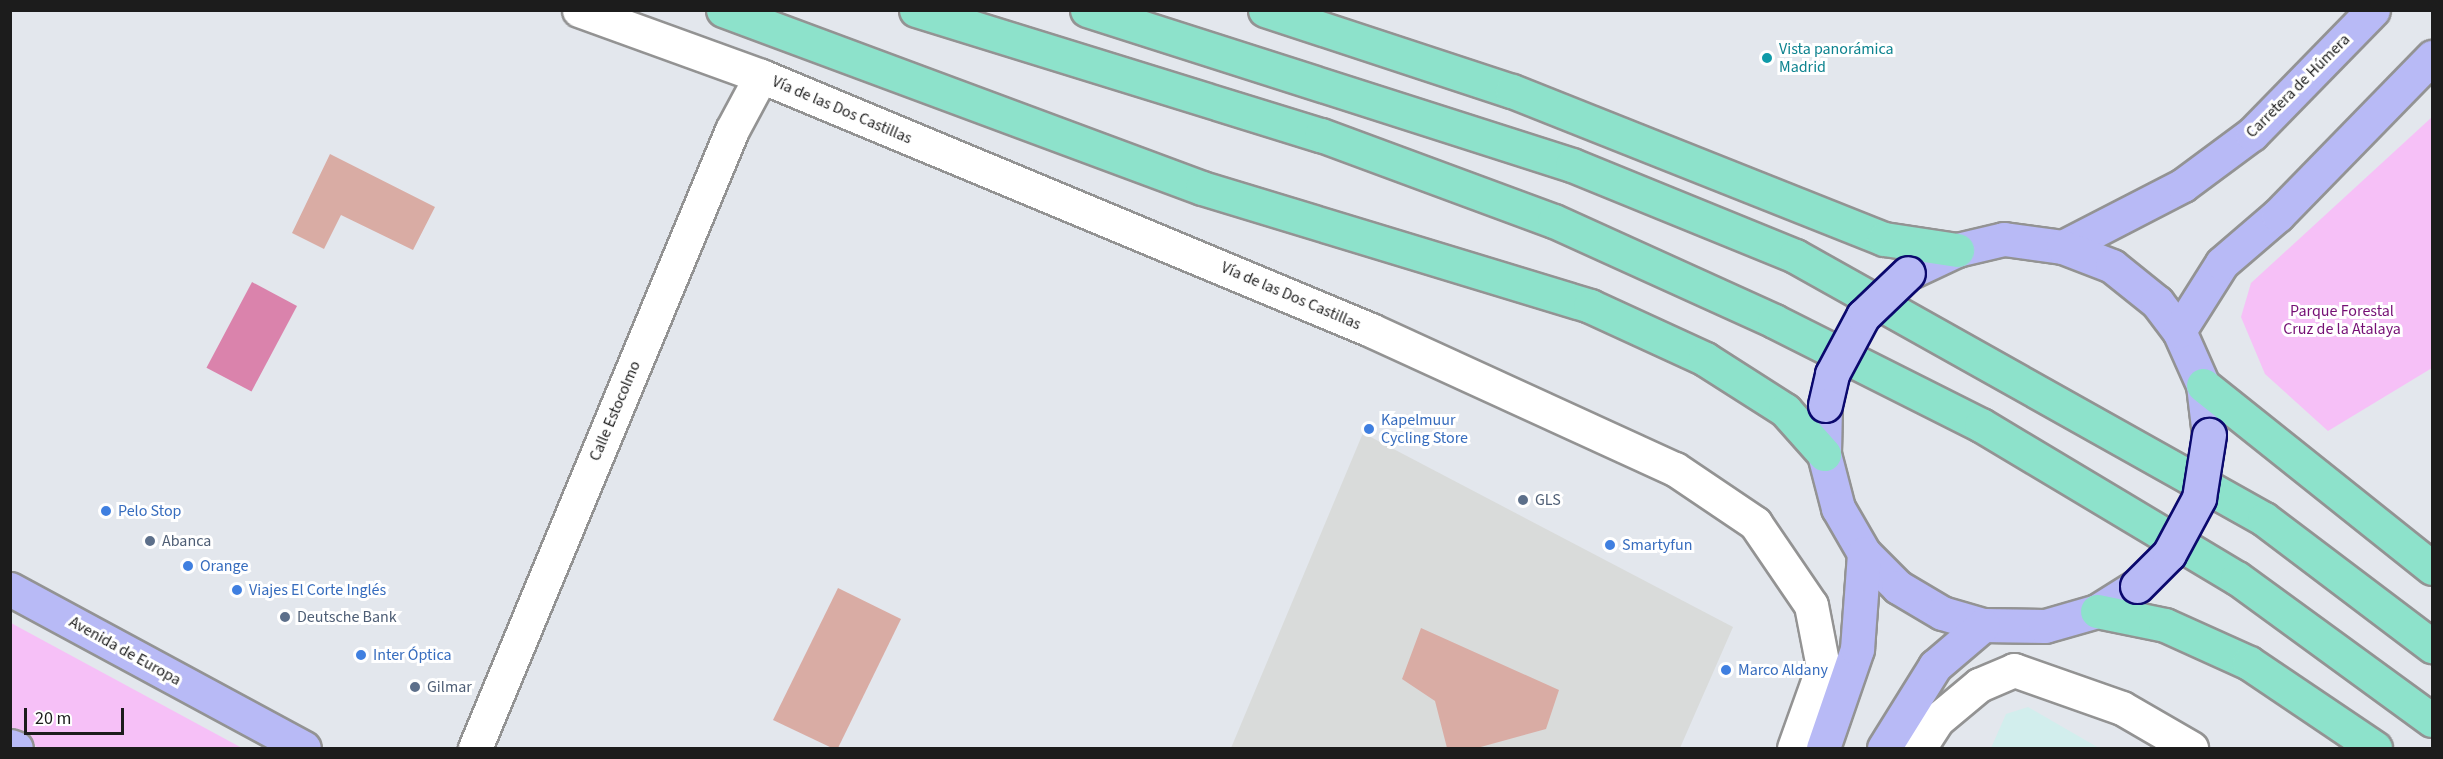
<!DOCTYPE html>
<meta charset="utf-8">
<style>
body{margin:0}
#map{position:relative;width:2443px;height:759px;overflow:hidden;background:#e3e7ed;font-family:"Source Sans 3",sans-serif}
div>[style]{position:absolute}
.residential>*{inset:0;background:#d9dbda}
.commercial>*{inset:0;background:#d2eeed}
.park>*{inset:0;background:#f6c0f7}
.pitch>*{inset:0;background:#da83ac;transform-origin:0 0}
.water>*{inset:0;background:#d9aca4}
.roads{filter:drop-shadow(2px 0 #939393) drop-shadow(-2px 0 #939393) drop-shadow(0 2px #939393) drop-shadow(0 -2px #939393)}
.street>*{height:33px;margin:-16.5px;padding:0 16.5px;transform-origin:16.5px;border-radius:16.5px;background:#fff}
.secondary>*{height:33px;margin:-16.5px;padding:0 16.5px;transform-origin:16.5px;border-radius:16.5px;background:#b8baf6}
.highway>*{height:33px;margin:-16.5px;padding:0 16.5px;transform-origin:16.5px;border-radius:16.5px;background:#8de2cb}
.bridges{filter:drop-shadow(2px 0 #0b096e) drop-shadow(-2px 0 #0b096e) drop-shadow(0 2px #0b096e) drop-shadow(0 -2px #0b096e)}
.secondary-bridge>*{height:33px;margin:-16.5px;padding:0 16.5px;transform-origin:16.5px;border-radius:16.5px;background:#b8baf6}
.dots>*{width:16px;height:16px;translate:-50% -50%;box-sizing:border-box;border:3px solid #fff;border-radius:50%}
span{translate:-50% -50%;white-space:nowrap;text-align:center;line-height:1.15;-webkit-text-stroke:6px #fff;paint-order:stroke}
.culture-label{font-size:16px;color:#0d838f}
.left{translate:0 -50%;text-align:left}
.street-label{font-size:16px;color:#1c1c1c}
.park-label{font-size:16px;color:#751075}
.shop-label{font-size:16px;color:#366cbe}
.service-label{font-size:16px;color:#4e5e75}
.frame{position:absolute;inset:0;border:12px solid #1c1c1c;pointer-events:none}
.scale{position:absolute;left:24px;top:708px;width:100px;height:27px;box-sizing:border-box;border:3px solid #1c1c1c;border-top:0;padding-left:8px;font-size:18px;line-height:21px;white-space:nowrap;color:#1c1c1c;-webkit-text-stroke:4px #fff;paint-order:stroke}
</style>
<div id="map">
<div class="residential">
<i style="clip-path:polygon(1363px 433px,1733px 627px,1680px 748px,1231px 748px)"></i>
</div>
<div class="commercial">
<i style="clip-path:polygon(2028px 707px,2099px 748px,1991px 748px,2006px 714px)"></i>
</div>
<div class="park">
<i style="clip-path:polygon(2432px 117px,2432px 368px,2328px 431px,2265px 374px,2241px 317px,2251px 283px)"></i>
<i style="clip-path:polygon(11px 623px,242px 748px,39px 748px,11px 732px)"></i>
</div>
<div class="pitch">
<i style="left:252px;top:282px;width:51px;height:97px;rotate:28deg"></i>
</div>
<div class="water">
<i style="clip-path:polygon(330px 154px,435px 207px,413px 250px,341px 215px,324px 249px,292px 233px)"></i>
<i style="clip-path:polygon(838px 588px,901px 619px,838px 748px,832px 748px,773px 720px)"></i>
<i style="clip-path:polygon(1421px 628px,1559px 690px,1546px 729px,1477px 748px,1447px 748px,1435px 701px,1402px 679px)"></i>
</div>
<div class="roads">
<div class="street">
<i style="left:579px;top:10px;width:194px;rotate:19.9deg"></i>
<i style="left:761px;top:76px;width:661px;rotate:22.61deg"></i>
<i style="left:1371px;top:330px;width:334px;rotate:24.6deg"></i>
<i style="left:1675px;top:469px;width:97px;rotate:34deg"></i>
<i style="left:1755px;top:523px;width:99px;rotate:55.7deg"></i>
<i style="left:1811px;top:605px;width:63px;rotate:79deg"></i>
<i style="left:1823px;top:667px;width:86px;rotate:109.7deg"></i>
<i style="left:475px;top:748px;width:669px;rotate:-67.42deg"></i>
<i style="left:732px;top:130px;width:61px;rotate:-61.8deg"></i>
<i style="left:1919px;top:748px;width:33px;rotate:-57deg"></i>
<i style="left:1937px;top:720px;width:55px;rotate:-39.8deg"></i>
<i style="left:1979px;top:685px;width:38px;rotate:-23deg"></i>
<i style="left:2014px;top:670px;width:114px;rotate:19.4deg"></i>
<i style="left:2122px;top:708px;width:80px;rotate:30.1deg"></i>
</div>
<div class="secondary">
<i style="left:2063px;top:247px;width:135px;rotate:-27.3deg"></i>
<i style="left:2183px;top:185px;width:86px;rotate:-36.5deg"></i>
<i style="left:2252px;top:134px;width:173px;rotate:-45.7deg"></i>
<i style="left:1908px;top:273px;width:54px;rotate:-25.1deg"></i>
<i style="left:1957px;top:250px;width:48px;rotate:-13.2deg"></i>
<i style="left:2004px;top:239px;width:60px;rotate:7.7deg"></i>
<i style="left:2063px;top:247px;width:53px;rotate:21.2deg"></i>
<i style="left:2112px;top:266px;width:58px;rotate:38.7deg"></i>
<i style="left:2157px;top:302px;width:36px;rotate:53deg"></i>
<i style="left:2179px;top:331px;width:59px;rotate:66deg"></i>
<i style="left:2203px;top:385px;width:50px;rotate:83.2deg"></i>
<i style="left:2179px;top:331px;width:80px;rotate:-57.7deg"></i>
<i style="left:2222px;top:263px;width:74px;rotate:-40.6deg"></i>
<i style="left:2278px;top:215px;width:221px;rotate:-45.7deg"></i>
<i style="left:1825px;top:405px;width:49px;rotate:91.2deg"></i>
<i style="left:1824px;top:454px;width:56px;rotate:75.5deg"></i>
<i style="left:1838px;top:508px;width:52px;rotate:60deg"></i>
<i style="left:1864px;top:553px;width:48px;rotate:45deg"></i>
<i style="left:1898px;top:587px;width:51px;rotate:30.6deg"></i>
<i style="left:1942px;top:613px;width:43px;rotate:16.3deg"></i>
<i style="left:1983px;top:625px;width:62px;rotate:0.9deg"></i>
<i style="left:2045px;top:626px;width:54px;rotate:-16.1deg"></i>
<i style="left:2097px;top:611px;width:47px;rotate:-32deg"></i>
<i style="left:10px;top:589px;width:334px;rotate:28.4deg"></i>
<i style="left:10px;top:746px;width:6px;rotate:18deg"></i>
<i style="left:1823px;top:748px;width:105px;rotate:-71deg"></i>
<i style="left:1857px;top:649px;width:96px;rotate:-85.8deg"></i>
<i style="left:1884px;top:748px;width:97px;rotate:-58.1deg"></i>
<i style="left:1935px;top:666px;width:63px;rotate:-40.5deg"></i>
</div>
<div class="highway">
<i style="left:723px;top:10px;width:511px;rotate:20.39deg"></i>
<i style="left:1202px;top:188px;width:406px;rotate:16.9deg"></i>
<i style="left:1590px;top:306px;width:127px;rotate:24.7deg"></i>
<i style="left:1705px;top:359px;width:95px;rotate:32.5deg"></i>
<i style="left:1785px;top:410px;width:59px;rotate:48.4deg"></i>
<i style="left:916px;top:10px;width:424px;rotate:17.2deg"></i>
<i style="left:1321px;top:135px;width:248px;rotate:20.3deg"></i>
<i style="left:1554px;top:221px;width:242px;rotate:24.4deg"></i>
<i style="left:1774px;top:321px;width:232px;rotate:26.7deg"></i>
<i style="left:1981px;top:425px;width:298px;rotate:30.9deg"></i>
<i style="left:2237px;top:578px;width:241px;rotate:36.1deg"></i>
<i style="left:1087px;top:10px;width:509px;rotate:17.72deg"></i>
<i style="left:1572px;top:165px;width:241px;rotate:22.2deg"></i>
<i style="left:1795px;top:256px;width:538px;rotate:29.28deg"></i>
<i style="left:2264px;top:519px;width:211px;rotate:37.1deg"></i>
<i style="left:1265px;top:10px;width:260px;rotate:18.2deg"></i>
<i style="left:1512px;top:91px;width:400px;rotate:21.7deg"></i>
<i style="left:1884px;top:239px;width:74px;rotate:8.6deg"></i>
<i style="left:2203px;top:385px;width:293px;rotate:38.6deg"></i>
<i style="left:2097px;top:611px;width:69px;rotate:11.6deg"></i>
<i style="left:2165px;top:625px;width:92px;rotate:24.3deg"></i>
<i style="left:2249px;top:663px;width:152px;rotate:34deg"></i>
</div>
</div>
<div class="bridges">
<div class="secondary-bridge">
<i style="left:1825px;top:405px;width:32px;rotate:-77deg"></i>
<i style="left:1832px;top:374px;width:66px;rotate:-61.9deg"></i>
<i style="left:1863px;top:316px;width:62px;rotate:-43.7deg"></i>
<i style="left:2137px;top:586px;width:45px;rotate:-45deg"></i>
<i style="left:2169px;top:554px;width:64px;rotate:-61.8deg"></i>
<i style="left:2199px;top:498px;width:64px;rotate:-81deg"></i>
</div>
</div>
<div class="dots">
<i style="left:1767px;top:58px;background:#0f9aa8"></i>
<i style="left:1369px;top:429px;background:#3f7fe0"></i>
<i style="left:1523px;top:500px;background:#5c6f8a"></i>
<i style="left:106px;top:511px;background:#3f7fe0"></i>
<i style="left:150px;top:541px;background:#5c6f8a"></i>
<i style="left:1610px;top:545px;background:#3f7fe0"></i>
<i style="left:188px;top:566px;background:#3f7fe0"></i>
<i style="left:237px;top:590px;background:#3f7fe0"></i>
<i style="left:285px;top:617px;background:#5c6f8a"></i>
<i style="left:361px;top:655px;background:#3f7fe0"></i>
<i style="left:1726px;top:670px;background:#3f7fe0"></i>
<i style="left:415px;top:687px;background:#5c6f8a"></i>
</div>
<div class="culture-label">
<span class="left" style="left:1779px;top:58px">Vista panorámica<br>Madrid</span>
</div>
<div class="street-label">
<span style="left:2298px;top:86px;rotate:-45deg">Carretera de Húmera</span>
<span style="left:842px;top:110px;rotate:23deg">Vía de las Dos Castillas</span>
<span style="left:1291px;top:296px;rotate:23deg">Vía de las Dos Castillas</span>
<span style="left:615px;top:411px;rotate:-67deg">Calle Estocolmo</span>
<span style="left:125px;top:651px;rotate:29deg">Avenida de Europa</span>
</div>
<div class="park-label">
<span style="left:2342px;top:320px">Parque Forestal<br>Cruz de la Atalaya</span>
</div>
<div class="shop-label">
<span class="left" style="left:1381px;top:429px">Kapelmuur<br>Cycling Store</span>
<span class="left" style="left:118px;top:511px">Pelo Stop</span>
<span class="left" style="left:1622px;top:545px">Smartyfun</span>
<span class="left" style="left:200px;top:566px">Orange</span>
<span class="left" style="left:249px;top:590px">Viajes El Corte Inglés</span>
<span class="left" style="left:373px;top:655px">Inter Óptica</span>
<span class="left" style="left:1738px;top:670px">Marco Aldany</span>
</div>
<div class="service-label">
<span class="left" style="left:1535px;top:500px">GLS</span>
<span class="left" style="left:162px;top:541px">Abanca</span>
<span class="left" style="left:297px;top:617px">Deutsche Bank</span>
<span class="left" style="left:427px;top:687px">Gilmar</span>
</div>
<div class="frame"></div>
<div class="scale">20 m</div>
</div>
